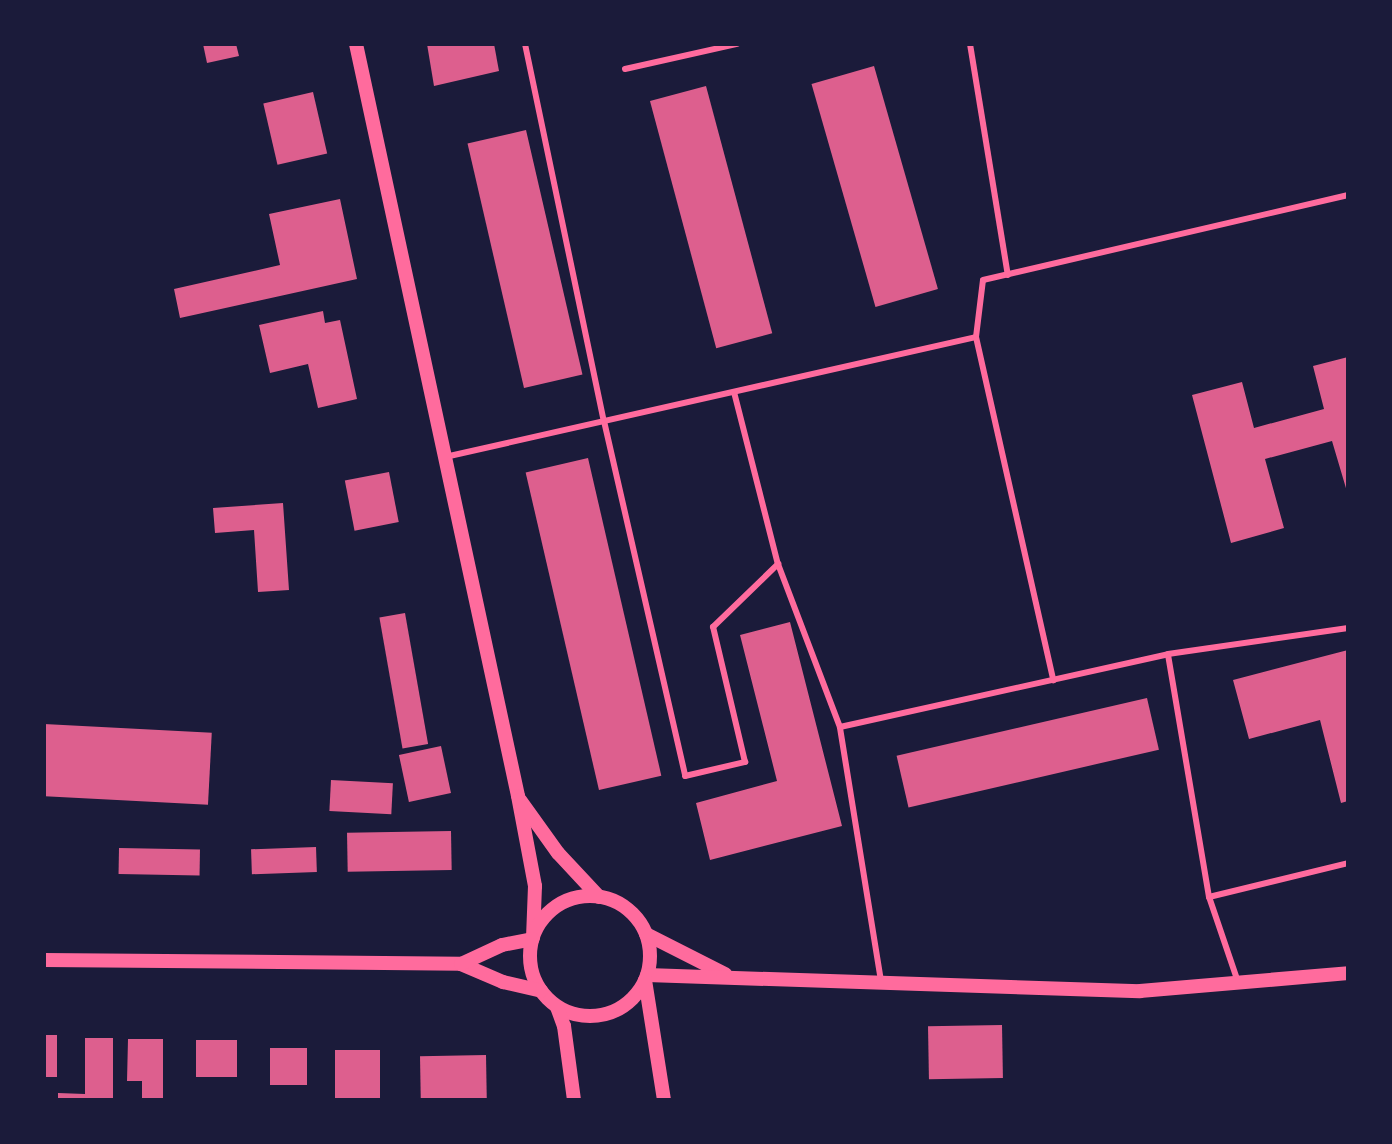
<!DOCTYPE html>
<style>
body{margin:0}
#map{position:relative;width:1392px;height:1144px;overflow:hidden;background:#1b1b3a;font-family:"Nunito Sans",sans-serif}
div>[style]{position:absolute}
.building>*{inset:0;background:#dd5f8e;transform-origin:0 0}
.service>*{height:6px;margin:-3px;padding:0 3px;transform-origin:3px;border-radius:3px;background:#ff6b9d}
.tertiary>*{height:14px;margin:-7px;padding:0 7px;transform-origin:7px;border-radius:7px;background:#ff6b9d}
.tertiary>.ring{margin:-7px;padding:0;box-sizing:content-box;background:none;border:14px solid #ff6b9d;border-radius:50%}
span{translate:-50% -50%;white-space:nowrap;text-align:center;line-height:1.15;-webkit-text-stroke:6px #1b1b3a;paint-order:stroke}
.frame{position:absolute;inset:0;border:46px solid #1b1b3a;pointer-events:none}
</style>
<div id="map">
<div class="building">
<i style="clip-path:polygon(203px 44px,236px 44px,239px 56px,207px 63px)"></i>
<i style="clip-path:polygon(427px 44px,494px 44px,499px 71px,434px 86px)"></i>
<i style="left:874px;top:66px;width:232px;height:65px;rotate:74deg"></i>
<i style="left:706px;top:86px;width:256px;height:58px;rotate:75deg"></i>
<i style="left:313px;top:92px;width:63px;height:51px;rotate:77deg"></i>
<i style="left:526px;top:130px;width:251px;height:60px;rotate:77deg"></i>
<i style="clip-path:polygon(340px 199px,357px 279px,180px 318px,174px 289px,280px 265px,269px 214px)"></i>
<i style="clip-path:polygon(323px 311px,325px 323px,340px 320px,357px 399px,318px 408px,308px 364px,270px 373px,259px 325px)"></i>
<i style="clip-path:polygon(1348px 357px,1348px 495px,1332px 441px,1265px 459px,1284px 528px,1231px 543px,1192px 395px,1242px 382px,1254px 428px,1324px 409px,1313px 366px)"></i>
<i style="left:588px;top:458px;width:326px;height:64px;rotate:77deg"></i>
<i style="left:389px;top:472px;width:51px;height:45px;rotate:79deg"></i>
<i style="clip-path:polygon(283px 503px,289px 590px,258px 592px,254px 530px,215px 533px,213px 508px)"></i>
<i style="left:405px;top:613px;width:133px;height:26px;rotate:80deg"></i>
<i style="clip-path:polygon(790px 622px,842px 826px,710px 860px,696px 803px,777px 781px,740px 635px)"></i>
<i style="clip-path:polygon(1348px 650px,1348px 801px,1341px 803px,1320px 720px,1249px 739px,1233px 680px)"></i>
<i style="left:1147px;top:698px;width:53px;height:257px;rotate:77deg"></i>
<i style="left:44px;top:724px;width:168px;height:72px;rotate:3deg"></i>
<i style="left:441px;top:746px;width:48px;height:43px;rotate:78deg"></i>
<i style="left:331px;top:780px;width:62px;height:31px;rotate:3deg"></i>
<i style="left:451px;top:831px;width:39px;height:104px;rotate:89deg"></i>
<i style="left:316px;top:847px;width:25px;height:65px;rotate:88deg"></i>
<i style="left:119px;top:848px;width:81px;height:26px;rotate:1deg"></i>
<i style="left:1002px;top:1025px;width:53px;height:74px;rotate:89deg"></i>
<i style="left:44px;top:1035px;width:13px;height:42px"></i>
<i style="clip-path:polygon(85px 1038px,113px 1038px,113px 1100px,58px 1100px,58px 1093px,85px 1094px)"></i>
<i style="clip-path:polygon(128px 1039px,163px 1039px,163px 1100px,142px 1100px,142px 1081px,127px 1081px)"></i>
<i style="left:196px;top:1040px;width:41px;height:37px"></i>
<i style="left:270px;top:1048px;width:37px;height:37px"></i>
<i style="left:335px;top:1050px;width:45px;height:50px"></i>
<i style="left:486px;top:1055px;width:45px;height:66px;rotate:89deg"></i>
</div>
<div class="service">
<i style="left:525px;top:44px;width:385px;rotate:78.2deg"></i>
<i style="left:604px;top:421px;width:364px;rotate:77.1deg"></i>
<i style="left:685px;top:776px;width:62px;rotate:-13.1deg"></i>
<i style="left:745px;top:762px;width:139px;rotate:-103.3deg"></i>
<i style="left:713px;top:627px;width:91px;rotate:-44.1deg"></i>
<i style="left:778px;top:564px;width:174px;rotate:69.2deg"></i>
<i style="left:970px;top:44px;width:234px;rotate:80.7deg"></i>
<i style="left:625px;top:69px;width:115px;rotate:-12.6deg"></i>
<i style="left:976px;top:337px;width:352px;rotate:77.3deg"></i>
<i style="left:734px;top:392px;width:178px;rotate:75.7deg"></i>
<i style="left:445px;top:457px;width:544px;rotate:-12.73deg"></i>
<i style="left:976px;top:337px;width:57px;rotate:-83deg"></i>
<i style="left:983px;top:280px;width:375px;rotate:-13.1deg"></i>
<i style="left:1209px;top:897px;width:246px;rotate:-99.6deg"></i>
<i style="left:1168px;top:654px;width:182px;rotate:-8.2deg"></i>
<i style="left:881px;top:981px;width:257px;rotate:-99.2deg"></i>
<i style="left:840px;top:727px;width:336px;rotate:-12.5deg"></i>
<i style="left:1238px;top:982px;width:90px;rotate:-108.8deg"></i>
<i style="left:1209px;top:897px;width:143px;rotate:-13.7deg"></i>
</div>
<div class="tertiary">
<i style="left:356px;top:44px;width:769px;rotate:77.84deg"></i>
<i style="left:518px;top:796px;width:92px;rotate:79.3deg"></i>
<i style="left:535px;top:886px;width:51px;rotate:92.2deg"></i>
<i style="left:520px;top:800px;width:65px;rotate:54.4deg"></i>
<i style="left:558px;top:853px;width:60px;rotate:47deg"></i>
<i class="ring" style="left:530px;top:896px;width:106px;height:106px"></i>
<i style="left:646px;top:934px;width:89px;rotate:26.9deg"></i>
<i style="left:44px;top:960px;width:417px;rotate:0.5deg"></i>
<i style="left:461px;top:964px;width:46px;rotate:23.2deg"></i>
<i style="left:503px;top:982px;width:39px;rotate:13deg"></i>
<i style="left:461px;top:964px;width:45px;rotate:-24.9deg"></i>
<i style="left:502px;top:945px;width:31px;rotate:-11deg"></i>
<i style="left:647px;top:975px;width:493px;rotate:1.9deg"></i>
<i style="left:1140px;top:991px;width:209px;rotate:-4.9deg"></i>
<i style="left:645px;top:980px;width:121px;rotate:81deg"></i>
<i style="left:557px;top:1007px;width:20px;rotate:70deg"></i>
<i style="left:564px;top:1026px;width:75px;rotate:82.3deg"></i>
</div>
<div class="frame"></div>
</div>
